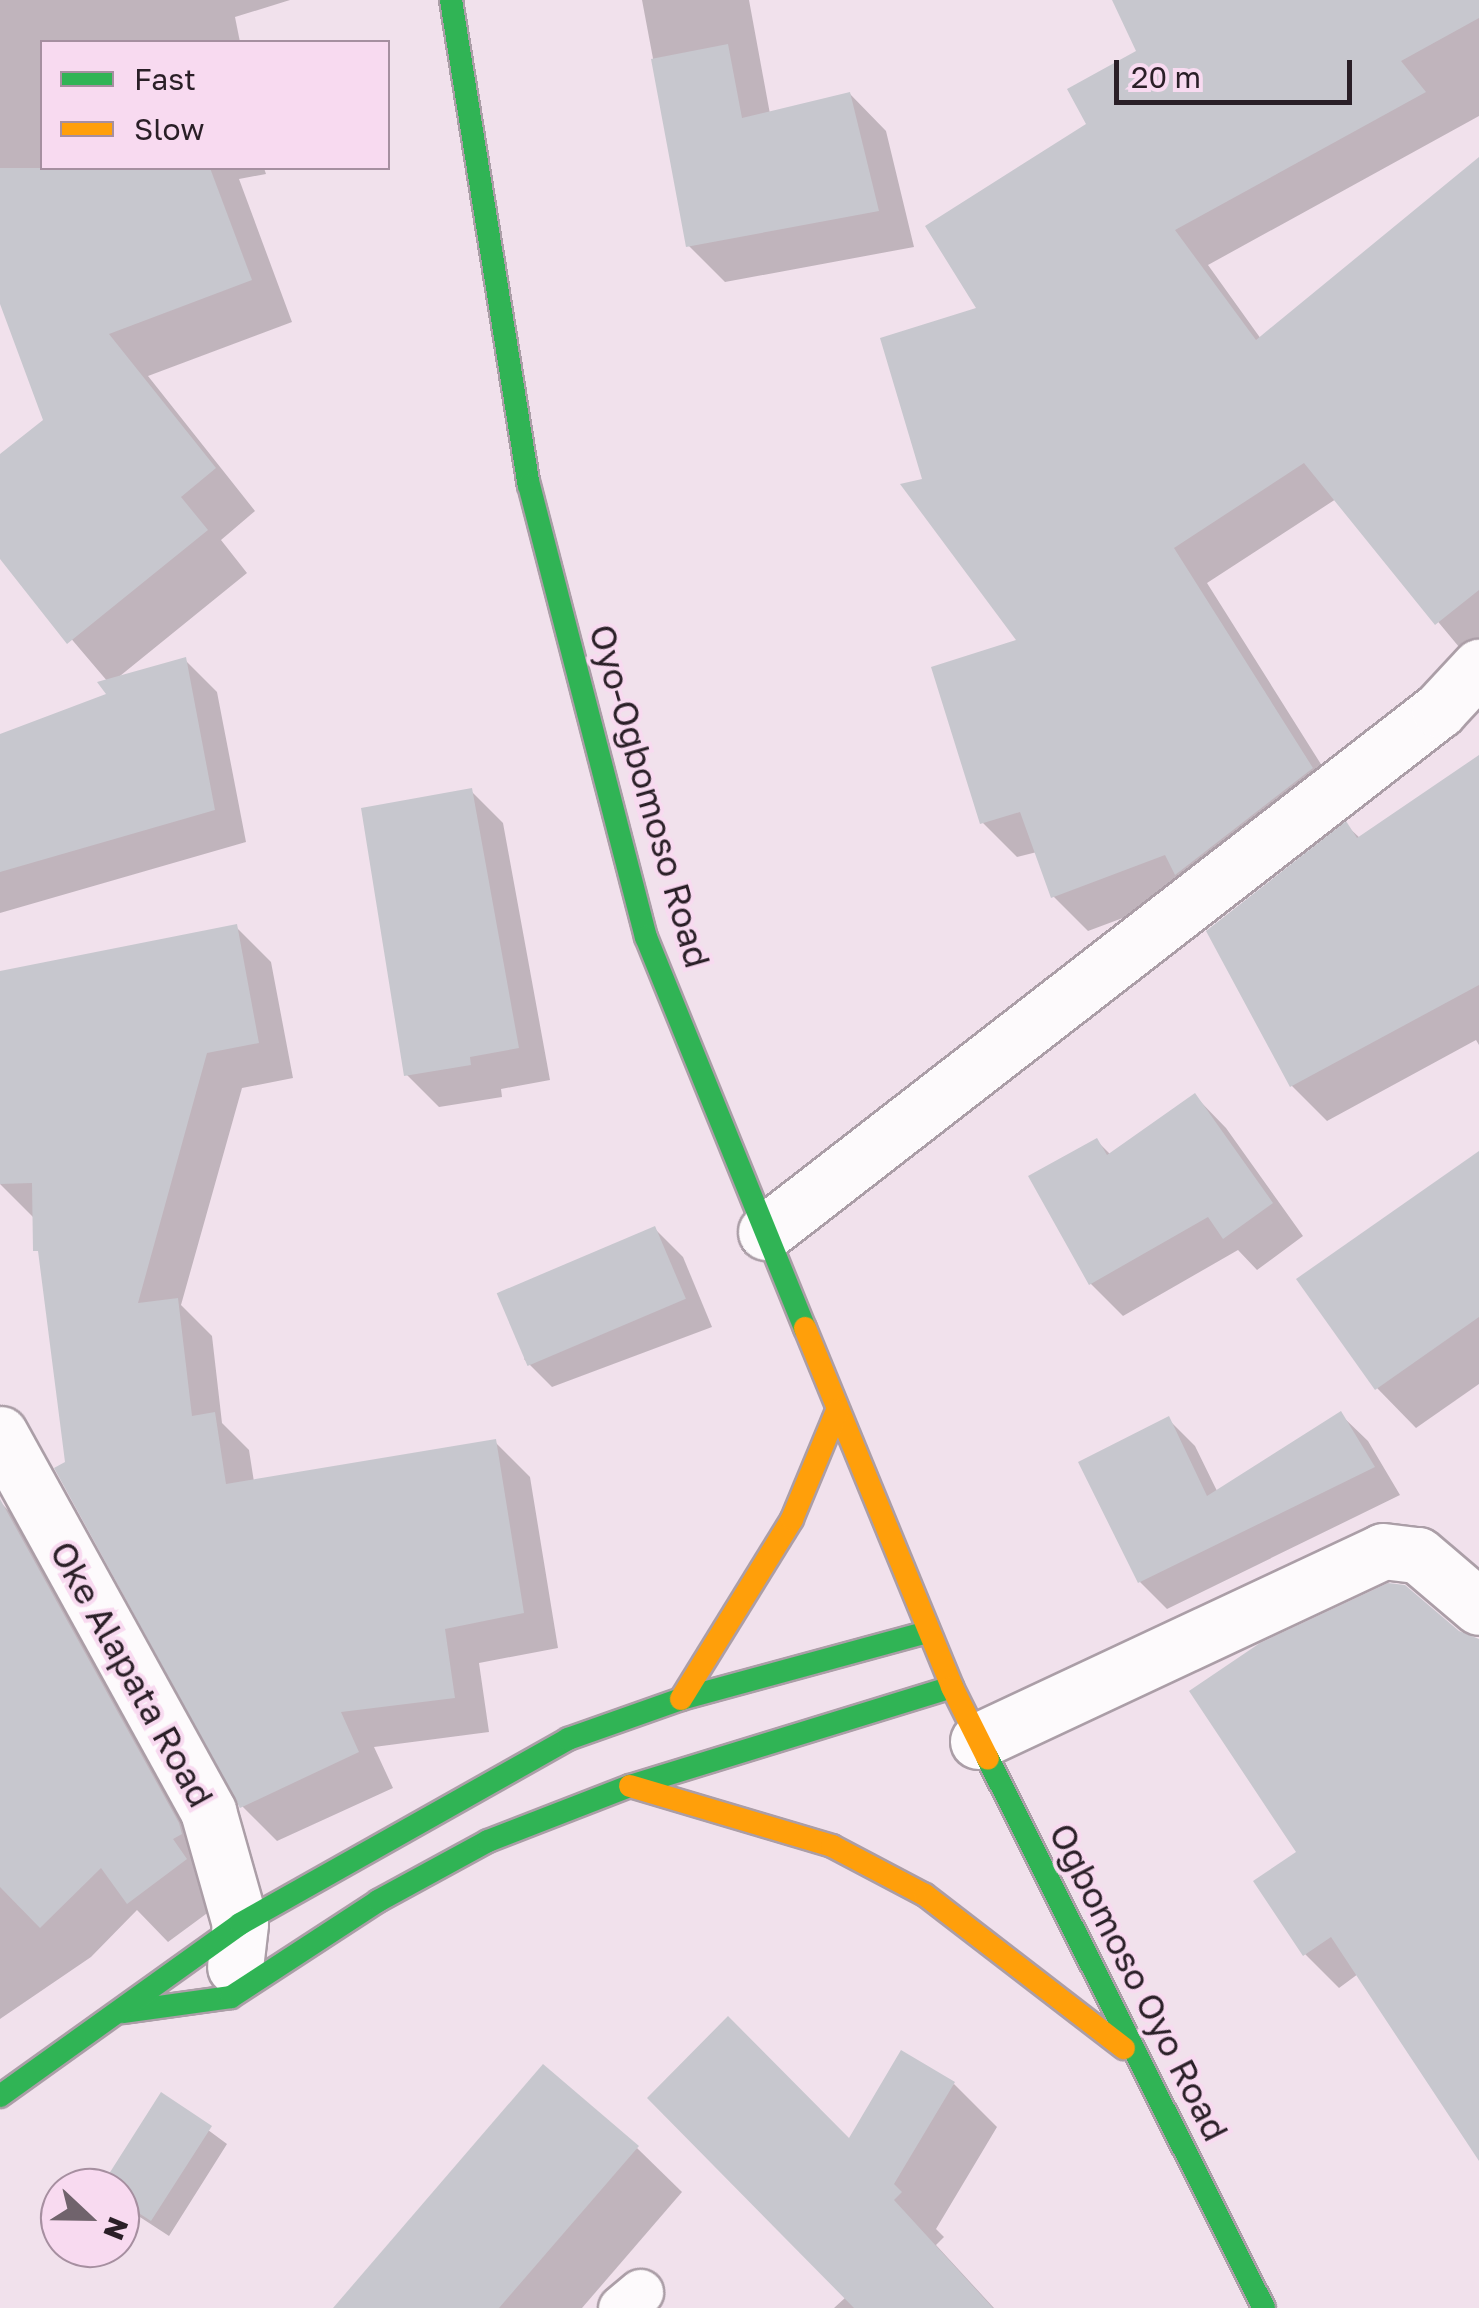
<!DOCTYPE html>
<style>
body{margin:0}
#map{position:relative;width:1479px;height:2308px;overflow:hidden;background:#f1e1ec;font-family:"Golos Text",sans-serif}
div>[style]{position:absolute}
.shadow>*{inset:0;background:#0003}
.building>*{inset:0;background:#c7c7ce;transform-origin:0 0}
.roads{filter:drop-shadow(2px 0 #ab9ea7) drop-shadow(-2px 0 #ab9ea7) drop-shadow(0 2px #ab9ea7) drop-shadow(0 -2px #ab9ea7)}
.lane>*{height:45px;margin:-22.5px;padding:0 22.5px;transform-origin:22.5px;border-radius:22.5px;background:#fdfafc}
.street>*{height:55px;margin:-27.5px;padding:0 27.5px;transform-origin:27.5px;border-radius:27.5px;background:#fdfafc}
.fast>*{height:22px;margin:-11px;padding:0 11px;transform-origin:11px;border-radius:11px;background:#30b455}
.slow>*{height:22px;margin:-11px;padding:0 11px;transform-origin:11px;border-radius:11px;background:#ff9f0a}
span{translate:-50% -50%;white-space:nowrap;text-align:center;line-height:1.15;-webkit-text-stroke:8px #f8daf0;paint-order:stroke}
.street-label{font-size:35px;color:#2a1f27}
.legend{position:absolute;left:40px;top:40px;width:350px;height:130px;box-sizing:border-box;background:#f8daf0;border:2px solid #a68fa0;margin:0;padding:12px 18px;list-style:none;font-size:30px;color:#2a1f27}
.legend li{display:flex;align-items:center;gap:20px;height:50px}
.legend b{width:50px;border:2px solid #a68fa0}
.north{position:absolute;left:40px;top:2168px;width:100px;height:100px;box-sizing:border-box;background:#f8daf0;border:2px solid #a68fa0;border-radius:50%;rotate:112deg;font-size:28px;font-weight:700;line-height:40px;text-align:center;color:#2a1f27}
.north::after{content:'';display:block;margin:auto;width:35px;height:45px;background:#70636c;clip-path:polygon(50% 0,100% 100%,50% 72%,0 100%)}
.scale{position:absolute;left:1114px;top:60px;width:238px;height:45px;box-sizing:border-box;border:5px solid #2a1f27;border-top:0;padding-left:12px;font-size:30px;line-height:35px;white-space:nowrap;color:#2a1f27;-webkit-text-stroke:8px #f8daf0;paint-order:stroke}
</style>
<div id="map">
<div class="shadow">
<i style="clip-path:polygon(0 0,290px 0,235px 17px,240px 42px,42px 42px,42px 168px,264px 168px,266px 174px,239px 179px,292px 322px,148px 376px,255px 511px,221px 540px,247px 573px,115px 680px,185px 660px,217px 692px,246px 842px,0 913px,0 737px,110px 695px,108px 682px,0 555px,0 457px,46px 421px,0 298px)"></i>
<i style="clip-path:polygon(642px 0,749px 0,770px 114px,850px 94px,886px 131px,914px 247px,725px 282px,688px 245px)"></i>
<i style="clip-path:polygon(1115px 0,1479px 0,1479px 116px,1208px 265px,1261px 339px,1479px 160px,1479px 671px,1336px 499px,1207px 583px,1346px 804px,1195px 891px,1088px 931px,1053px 896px,1037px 852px,1017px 857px,982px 822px,1020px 642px,925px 481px,980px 309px,1139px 52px)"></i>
<i style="clip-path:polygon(1479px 758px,1479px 1045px,1476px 1040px,1327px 1121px,1292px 1086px,1209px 931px,1346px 825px,1361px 839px)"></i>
<i style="clip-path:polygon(471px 791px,503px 823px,550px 1080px,501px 1089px,502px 1097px,439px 1107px,407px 1075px)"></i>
<i style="clip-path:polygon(236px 927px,271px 962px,293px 1078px,242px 1088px,181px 1305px,212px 1336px,222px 1423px,249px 1450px,254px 1482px,495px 1442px,530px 1477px,558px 1648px,479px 1663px,489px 1732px,374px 1747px,393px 1788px,277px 1841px,242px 1806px,67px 1464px,35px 1219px,0 1184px,0 973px)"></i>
<i style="clip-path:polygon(1195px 1096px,1226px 1128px,1303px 1236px,1257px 1270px,1238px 1250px,1123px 1316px,1091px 1284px,1097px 1141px,1111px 1155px)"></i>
<i style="clip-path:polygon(1479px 1202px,1479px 1384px,1416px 1428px,1377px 1388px)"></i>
<i style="clip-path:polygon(655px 1229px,683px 1257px,712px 1327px,552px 1387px,524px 1359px)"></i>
<i style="clip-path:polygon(1340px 1414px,1368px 1441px,1400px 1495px,1167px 1609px,1140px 1582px,1168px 1419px,1195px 1446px,1218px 1493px)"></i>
<i style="clip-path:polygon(0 1502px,40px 1542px,225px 1900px,168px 1942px,137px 1910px,91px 1957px,0 2019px)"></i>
<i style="clip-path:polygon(1457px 1633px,1479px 1642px,1479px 2148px,1358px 1974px,1339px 1988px,1305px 1954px,1300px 1852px)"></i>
<i style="clip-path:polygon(954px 2084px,997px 2127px,936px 2229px,944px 2237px,936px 2245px,994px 2308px,834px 2308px,846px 2297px,850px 2142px)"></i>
<i style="clip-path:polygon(162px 2096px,227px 2144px,169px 2236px,120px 2204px,120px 2188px,104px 2188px)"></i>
<i style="clip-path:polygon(637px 2148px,682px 2192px,582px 2308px,336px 2308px)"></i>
</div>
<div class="building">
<i style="clip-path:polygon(1112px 0,1479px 0,1479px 18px,1401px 61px,1426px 92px,1175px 230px,1256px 340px,1479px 157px,1479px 590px,1435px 625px,1304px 463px,1174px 548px,1313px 768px,1175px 875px,1165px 855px,1051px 898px,1020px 812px,980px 824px,931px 667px,1016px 640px,900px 484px,922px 479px,880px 338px,976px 308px,925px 226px,1086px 124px,1067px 89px,1136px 51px)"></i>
<i style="clip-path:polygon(728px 44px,742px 118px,850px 92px,879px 211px,686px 247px,651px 59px)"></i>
<i style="clip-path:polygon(0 168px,210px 168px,252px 280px,109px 334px,216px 468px,181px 497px,208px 530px,67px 644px,0 559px,0 454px,43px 420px,0 304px)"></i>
<i style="clip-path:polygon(186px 657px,215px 810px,0 872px,0 734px,106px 694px,97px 682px)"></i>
<i style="clip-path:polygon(1479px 755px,1479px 985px,1290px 1087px,1206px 931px,1346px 821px,1357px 838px)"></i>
<i style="clip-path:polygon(472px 788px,519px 1048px,470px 1057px,471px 1065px,404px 1076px,361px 808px)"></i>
<i style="clip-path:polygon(237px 924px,259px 1043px,207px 1053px,138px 1303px,178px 1298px,192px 1416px,215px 1412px,226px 1484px,496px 1439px,524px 1613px,445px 1629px,455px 1698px,341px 1712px,359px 1752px,240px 1808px,54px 1468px,65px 1462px,38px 1251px,33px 1251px,32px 1183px,0 1184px,0 971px)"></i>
<i style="clip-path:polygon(1195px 1093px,1273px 1203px,1223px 1239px,1208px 1217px,1089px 1285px,1028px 1176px,1097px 1138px,1107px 1155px)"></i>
<i style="clip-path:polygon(1479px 1151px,1479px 1317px,1375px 1390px,1296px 1279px)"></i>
<i style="left:655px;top:1226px;width:79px;height:172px;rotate:67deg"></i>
<i style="clip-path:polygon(1341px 1411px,1375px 1467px,1138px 1583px,1078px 1462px,1169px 1416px,1207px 1496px)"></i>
<i style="clip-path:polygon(0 1499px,179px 1823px,182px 1834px,173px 1839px,187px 1859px,127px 1904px,101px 1868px,40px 1928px,0 1887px)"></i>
<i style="clip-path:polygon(1388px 1583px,1405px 1585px,1459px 1631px,1479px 1639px,1479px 2161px,1331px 1937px,1303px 1956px,1253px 1881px,1296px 1852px,1189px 1691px,1260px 1643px)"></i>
<i style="clip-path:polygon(728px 2016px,849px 2138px,901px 2050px,955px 2082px,894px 2184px,902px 2192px,894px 2200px,993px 2308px,854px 2308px,647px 2098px)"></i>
<i style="clip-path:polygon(543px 2064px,639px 2146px,499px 2308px,333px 2308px)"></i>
<i style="clip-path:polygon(161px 2092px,212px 2126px,151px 2221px,120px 2201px,120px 2188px,100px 2188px)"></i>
</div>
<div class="roads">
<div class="lane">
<i style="left:621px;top:2308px;width:25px;rotate:-40deg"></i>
</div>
<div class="street">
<i style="left:766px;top:1232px;width:852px;rotate:-37.8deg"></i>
<i style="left:1439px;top:710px;width:59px;rotate:-47.1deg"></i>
<i style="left:0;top:1434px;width:431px;rotate:61.1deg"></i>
<i style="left:208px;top:1811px;width:117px;rotate:74.2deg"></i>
<i style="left:240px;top:1924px;width:43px;rotate:96.6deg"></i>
<i style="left:978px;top:1741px;width:447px;rotate:-25.1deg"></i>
<i style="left:1383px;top:1551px;width:35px;rotate:7deg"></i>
<i style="left:1418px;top:1555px;width:80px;rotate:40.4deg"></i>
</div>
<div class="fast">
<i style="left:451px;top:0;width:491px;rotate:80.9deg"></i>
<i style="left:529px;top:485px;width:467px;rotate:75.5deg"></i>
<i style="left:646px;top:937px;width:422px;rotate:67.9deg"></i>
<i style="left:988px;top:1759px;width:614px;rotate:63.31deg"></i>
<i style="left:123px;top:2012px;width:109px;rotate:-7.9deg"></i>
<i style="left:231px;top:1997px;width:176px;rotate:-33.1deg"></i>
<i style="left:378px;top:1901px;width:125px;rotate:-28.6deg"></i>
<i style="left:488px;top:1841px;width:152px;rotate:-21.2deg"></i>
<i style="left:630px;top:1786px;width:337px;rotate:-17.1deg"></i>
<i style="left:0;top:2096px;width:295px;rotate:-35.6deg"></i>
<i style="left:240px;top:1924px;width:377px;rotate:-29.4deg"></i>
<i style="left:568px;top:1739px;width:120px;rotate:-19.5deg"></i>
<i style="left:681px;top:1699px;width:255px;rotate:-15.2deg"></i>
</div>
<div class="slow">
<i style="left:805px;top:1328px;width:388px;rotate:67.7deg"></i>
<i style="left:952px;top:1687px;width:80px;rotate:63.4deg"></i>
<i style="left:681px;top:1699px;width:211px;rotate:-58.3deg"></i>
<i style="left:792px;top:1519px;width:117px;rotate:-67.4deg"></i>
<i style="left:630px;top:1786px;width:211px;rotate:16.5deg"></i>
<i style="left:832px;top:1846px;width:105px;rotate:27.8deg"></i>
<i style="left:925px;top:1895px;width:251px;rotate:37.6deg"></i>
</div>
</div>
<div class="street-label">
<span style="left:650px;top:796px;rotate:74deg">Oyo-Ogbomoso Road</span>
<span style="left:132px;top:1674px;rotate:61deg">Oke Alapata Road</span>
<span style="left:1139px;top:1982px;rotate:63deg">Ogbomoso Oyo Road</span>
</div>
<ul class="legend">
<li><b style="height:12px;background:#30b455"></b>Fast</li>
<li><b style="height:12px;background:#ff9f0a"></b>Slow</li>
</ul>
<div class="north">N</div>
<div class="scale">20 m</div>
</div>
